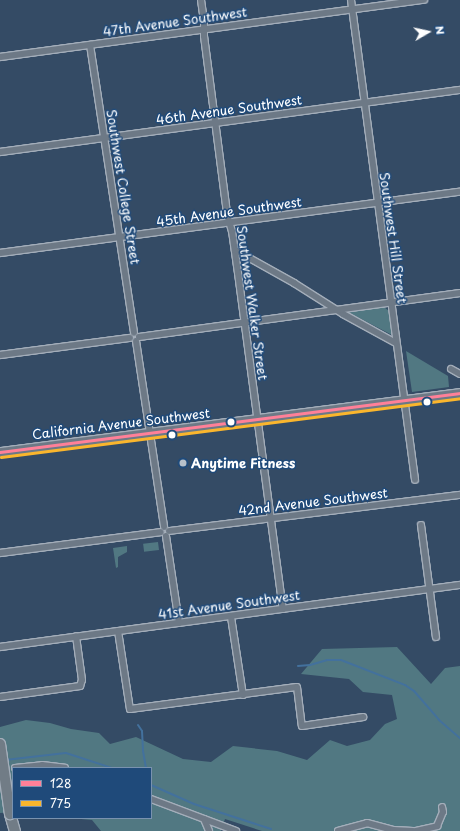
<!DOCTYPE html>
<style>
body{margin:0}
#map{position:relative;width:460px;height:831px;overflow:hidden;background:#344b65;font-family:"Playpen Sans",sans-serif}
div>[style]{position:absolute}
.green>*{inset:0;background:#517882;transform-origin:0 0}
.stream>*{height:2px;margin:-1px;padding:0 1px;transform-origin:1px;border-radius:1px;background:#43719d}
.roads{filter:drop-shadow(1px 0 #a4aeba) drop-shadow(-1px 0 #a4aeba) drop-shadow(0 1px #a4aeba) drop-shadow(0 -1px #a4aeba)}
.street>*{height:6px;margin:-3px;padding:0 3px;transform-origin:3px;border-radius:3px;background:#6d7986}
.secondary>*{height:9px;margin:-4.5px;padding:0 4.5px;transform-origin:4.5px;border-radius:4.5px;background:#6d7986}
.primary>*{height:10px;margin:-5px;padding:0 5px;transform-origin:5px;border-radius:5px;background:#717c86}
.bridges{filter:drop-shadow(1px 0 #a4aeba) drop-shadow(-1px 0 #a4aeba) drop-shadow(0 1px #a4aeba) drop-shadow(0 -1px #a4aeba)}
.primary-bridge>*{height:10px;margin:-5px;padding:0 5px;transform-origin:5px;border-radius:5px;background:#717c86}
.bus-1>*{height:3px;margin:-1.5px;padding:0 1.5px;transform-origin:1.5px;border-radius:1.5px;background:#ff8098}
.bus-2>*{height:3px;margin:-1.5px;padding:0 1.5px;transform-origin:1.5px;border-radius:1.5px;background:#fab62d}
.dots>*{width:11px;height:11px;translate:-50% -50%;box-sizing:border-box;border:2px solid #1f4a7a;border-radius:50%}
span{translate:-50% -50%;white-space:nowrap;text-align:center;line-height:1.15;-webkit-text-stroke:3px #1f4a7a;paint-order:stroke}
.street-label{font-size:13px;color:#fff}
.poi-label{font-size:13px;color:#fff;font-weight:700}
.left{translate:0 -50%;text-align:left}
.legend{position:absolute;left:12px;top:767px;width:140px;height:52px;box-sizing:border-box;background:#1f4a7a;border:1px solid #7992af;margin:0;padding:5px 7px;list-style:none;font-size:12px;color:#fff}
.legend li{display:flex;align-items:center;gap:8px;height:20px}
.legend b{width:20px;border:1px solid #7992af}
.north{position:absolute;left:408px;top:12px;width:40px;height:40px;-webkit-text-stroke:3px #1f4a7a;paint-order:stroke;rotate:81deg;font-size:11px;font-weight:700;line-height:16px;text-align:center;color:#fff}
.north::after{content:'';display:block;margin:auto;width:14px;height:18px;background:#fff;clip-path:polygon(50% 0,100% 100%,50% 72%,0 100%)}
</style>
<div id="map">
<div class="green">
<i style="clip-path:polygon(384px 307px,389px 311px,392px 335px,348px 312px)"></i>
<i style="clip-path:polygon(406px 351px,448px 376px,449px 387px,412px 392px)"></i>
<i style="left:158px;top:542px;width:8px;height:15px;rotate:83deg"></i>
<i style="clip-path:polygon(127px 546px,127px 552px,118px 557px,118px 567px,116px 568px,113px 548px)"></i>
<i style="clip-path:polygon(397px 647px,431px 684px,445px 668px,460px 666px,460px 831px,262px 831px,225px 819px,221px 831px,101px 831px,92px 820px,70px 818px,151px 818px,151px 768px,13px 768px,13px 812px,0 813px,0 727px,26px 720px,50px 723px,71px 729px,99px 733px,110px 744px,136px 737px,183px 759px,211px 762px,233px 746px,277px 751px,307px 760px,330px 740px,347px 746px,370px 740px,385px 724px,397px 719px,392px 695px,363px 692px,349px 679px,301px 674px,322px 649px)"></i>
</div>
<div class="stream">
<i style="left:298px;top:666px;width:12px;rotate:-5deg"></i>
<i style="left:310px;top:665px;width:18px;rotate:-16deg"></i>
<i style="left:327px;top:660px;width:14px"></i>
<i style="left:341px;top:660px;width:69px;rotate:21.3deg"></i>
<i style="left:405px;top:685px;width:11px;rotate:34deg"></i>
<i style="left:414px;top:691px;width:38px;rotate:49deg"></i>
<i style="left:439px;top:720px;width:28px;rotate:41deg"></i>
<i style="left:138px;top:725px;width:7px;rotate:56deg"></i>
<i style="left:142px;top:731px;width:20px;rotate:87deg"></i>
<i style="left:143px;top:751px;width:17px;rotate:80deg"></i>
<i style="left:5px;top:760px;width:61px;rotate:-6.5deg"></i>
<i style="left:66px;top:753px;width:48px;rotate:18.1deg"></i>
<i style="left:151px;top:785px;width:47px;rotate:23.8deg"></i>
<i style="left:194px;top:804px;width:81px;rotate:18deg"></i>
</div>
<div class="roads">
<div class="street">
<i style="left:201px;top:0;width:22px;rotate:82deg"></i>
<i style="left:204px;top:22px;width:14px;rotate:90deg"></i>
<i style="left:204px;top:36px;width:179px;rotate:82.6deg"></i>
<i style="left:227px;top:214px;width:18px;rotate:74deg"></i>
<i style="left:232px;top:231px;width:42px;rotate:81.9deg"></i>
<i style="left:238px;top:273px;width:339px;rotate:82.4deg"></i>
<i style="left:351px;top:0;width:484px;rotate:82.4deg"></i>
<i style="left:90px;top:45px;width:291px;rotate:81.3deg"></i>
<i style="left:0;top:57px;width:428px;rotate:-7.7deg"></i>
<i style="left:0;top:152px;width:464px;rotate:-7.7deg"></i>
<i style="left:235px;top:250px;width:68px;rotate:29.2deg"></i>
<i style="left:294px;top:283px;width:58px;rotate:32.3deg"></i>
<i style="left:343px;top:314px;width:60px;rotate:28.7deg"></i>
<i style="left:0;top:253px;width:464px;rotate:-7.6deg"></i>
<i style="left:139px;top:337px;width:324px;rotate:-7.8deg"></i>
<i style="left:136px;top:341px;width:188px;rotate:81.4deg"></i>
<i style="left:0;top:355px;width:131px;rotate:-7.5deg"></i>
<i style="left:451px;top:369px;width:10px;rotate:29deg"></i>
<i style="left:421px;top:525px;width:113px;rotate:82.4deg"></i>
<i style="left:169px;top:531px;width:293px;rotate:-7.1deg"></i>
<i style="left:166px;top:536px;width:88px;rotate:81.5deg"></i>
<i style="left:0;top:553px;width:162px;rotate:-7.4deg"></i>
<i style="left:231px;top:617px;width:79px;rotate:81.3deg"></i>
<i style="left:118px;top:631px;width:79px;rotate:81.3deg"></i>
<i style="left:130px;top:709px;width:168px;rotate:-7.5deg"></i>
<i style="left:297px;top:687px;width:39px;rotate:83deg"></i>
<i style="left:302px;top:726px;width:62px;rotate:-8.4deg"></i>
<i style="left:0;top:647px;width:464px;rotate:-7.7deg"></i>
<i style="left:0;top:697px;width:81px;rotate:-7.8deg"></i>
<i style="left:80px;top:686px;width:6px;rotate:-72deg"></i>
<i style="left:82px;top:680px;width:44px;rotate:-97.8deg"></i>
<i style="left:15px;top:768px;width:27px;rotate:-6deg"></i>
<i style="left:42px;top:765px;width:23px;rotate:7deg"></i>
<i style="left:151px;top:799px;width:91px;rotate:20.6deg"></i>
<i style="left:204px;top:819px;width:13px;rotate:67deg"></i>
<i style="left:338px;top:831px;width:30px;rotate:-15deg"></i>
<i style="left:367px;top:823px;width:27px;rotate:15deg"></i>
<i style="left:393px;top:830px;width:20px;rotate:3deg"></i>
<i style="left:416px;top:831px;width:22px;rotate:-13deg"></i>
<i style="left:437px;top:826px;width:15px;rotate:-67deg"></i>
<i style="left:443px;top:812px;width:5px;rotate:-101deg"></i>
</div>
<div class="secondary">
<i style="left:0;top:452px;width:464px;rotate:-7.3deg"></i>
</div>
<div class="primary">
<i style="left:10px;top:814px;width:18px;rotate:74deg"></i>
</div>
</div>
<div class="bridges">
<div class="primary-bridge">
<i style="left:0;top:744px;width:71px;rotate:81.9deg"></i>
</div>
</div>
<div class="bus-1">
<i style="left:0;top:452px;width:464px;rotate:-7.3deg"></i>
</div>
<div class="bus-2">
<i style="left:1px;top:457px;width:463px;rotate:-7.3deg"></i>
</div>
<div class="dots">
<i style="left:427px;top:402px;background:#fff"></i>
<i style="left:231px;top:422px;background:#fff"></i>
<i style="left:172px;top:435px;background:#fff"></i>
<i style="left:183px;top:463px;background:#b8c0c9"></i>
</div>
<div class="street-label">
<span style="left:175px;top:22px;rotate:-8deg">47th Avenue Southwest</span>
<span style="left:229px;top:110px;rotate:-8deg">46th Avenue Southwest</span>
<span style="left:123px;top:187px;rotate:81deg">Southwest College Street</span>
<span style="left:229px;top:212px;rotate:-8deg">45th Avenue Southwest</span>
<span style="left:393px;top:238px;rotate:82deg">Southwest Hill Street</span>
<span style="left:252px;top:303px;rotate:82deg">Southwest Walker Street</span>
<span style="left:121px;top:424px;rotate:-7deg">California Avenue Southwest</span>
<span style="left:313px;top:502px;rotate:-7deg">42nd Avenue Southwest</span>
<span style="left:229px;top:605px;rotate:-8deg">41st Avenue Southwest</span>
</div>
<div class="poi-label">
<span class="left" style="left:191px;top:463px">Anytime Fitness</span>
</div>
<ul class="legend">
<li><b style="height:5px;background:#ff8098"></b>128</li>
<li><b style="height:5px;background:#fab62d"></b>775</li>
</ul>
<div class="north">N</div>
</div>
